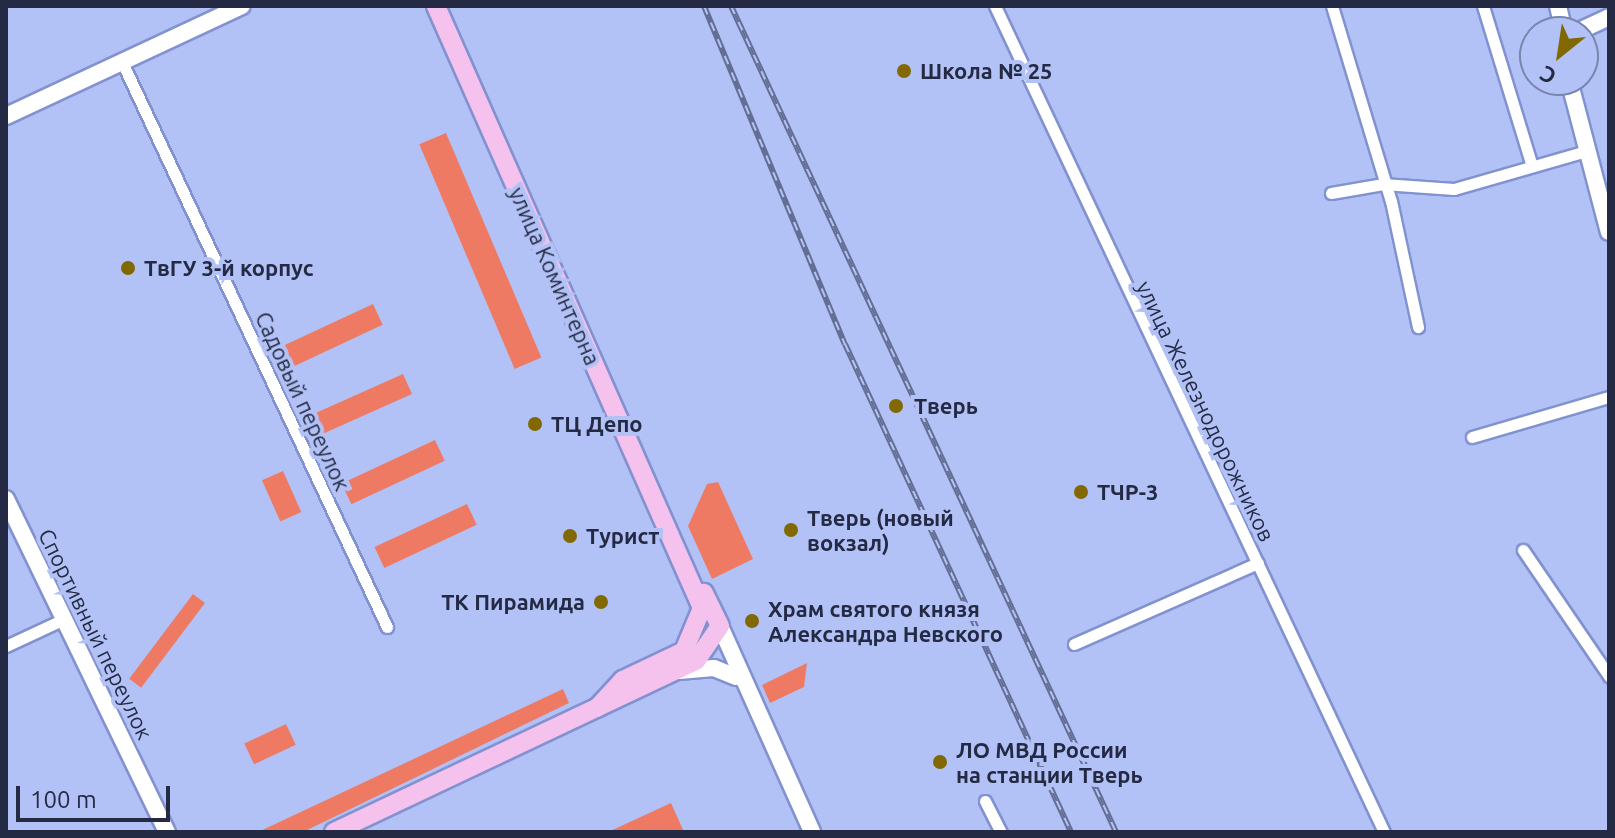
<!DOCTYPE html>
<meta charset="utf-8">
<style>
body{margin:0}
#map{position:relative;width:1615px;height:838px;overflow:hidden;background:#b3c2f6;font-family:Ubuntu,sans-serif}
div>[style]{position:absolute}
.green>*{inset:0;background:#ee7a64;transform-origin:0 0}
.roads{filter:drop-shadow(2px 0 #8292d0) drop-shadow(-2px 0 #8292d0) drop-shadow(0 2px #8292d0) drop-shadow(0 -2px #8292d0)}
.street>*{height:11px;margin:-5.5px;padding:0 5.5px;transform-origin:5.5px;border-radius:5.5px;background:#fff}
.secondary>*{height:16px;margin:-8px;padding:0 8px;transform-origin:8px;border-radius:8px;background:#fff}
.primary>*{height:18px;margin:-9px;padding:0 9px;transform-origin:9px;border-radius:9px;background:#f4c2ec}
.rail>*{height:6px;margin-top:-3px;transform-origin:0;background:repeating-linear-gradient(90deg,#b3c2f6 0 9px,#646e94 0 18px);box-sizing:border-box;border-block:2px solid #646e94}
.dots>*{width:22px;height:22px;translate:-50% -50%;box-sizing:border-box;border:4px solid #b3c2f6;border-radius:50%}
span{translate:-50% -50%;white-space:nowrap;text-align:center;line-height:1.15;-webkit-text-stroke:8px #b3c2f6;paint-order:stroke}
.poi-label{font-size:22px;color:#242a44;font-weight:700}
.left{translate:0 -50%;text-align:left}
.right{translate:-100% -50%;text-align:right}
.street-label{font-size:22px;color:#242a44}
.frame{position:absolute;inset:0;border:8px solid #242a44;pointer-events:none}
.north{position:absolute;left:1519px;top:16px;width:80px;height:80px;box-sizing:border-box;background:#b3c2f6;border:2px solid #7a85af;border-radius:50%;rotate:210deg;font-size:22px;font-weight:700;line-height:32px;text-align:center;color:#242a44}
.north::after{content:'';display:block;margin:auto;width:28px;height:36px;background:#816800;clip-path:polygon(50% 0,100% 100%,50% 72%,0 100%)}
.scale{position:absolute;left:16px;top:786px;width:154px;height:36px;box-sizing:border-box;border:4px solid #242a44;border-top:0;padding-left:10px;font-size:24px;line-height:28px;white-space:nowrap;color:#242a44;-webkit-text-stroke:6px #b3c2f6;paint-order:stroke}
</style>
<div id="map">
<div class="green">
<i style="left:446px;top:133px;width:244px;height:29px;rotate:67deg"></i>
<i style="left:373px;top:304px;width:23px;height:105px;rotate:65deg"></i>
<i style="left:403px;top:374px;width:22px;height:103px;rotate:66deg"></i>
<i style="left:435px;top:440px;width:23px;height:103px;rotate:65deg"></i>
<i style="left:283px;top:471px;width:45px;height:23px;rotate:66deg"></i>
<i style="clip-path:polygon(718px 482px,753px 559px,712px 579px,688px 526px,707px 484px)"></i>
<i style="left:467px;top:504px;width:23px;height:102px;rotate:65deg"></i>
<i style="left:193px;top:594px;width:15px;height:106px;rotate:37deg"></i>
<i style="clip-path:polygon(807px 663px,804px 687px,770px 703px,762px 685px)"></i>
<i style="clip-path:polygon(563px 689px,569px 703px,303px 832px,258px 832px)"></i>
<i style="left:286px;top:724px;width:23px;height:46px;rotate:65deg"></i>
<i style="clip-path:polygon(671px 803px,684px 832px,608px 832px)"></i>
</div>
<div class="roads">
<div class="street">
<i style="left:995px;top:6px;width:913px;rotate:64.78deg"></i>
<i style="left:1332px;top:6px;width:204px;rotate:73.2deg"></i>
<i style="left:1391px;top:201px;width:129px;rotate:77.9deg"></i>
<i style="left:1483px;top:6px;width:167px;rotate:73deg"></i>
<i style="left:122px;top:62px;width:624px;rotate:64.87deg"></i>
<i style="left:1331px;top:193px;width:53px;rotate:-9.8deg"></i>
<i style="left:1383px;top:184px;width:71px;rotate:4deg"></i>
<i style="left:1454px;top:189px;width:134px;rotate:-16deg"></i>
<i style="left:1472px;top:437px;width:143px;rotate:-16.3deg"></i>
<i style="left:1523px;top:550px;width:153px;rotate:55.7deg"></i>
<i style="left:1074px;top:644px;width:201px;rotate:-23.8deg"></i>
<i style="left:6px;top:646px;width:64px;rotate:-25deg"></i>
<i style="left:985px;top:801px;width:35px;rotate:63deg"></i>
</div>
<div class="secondary">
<i style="left:1558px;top:6px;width:27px;rotate:77deg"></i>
<i style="left:1577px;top:32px;width:35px;rotate:-25deg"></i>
<i style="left:1569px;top:80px;width:157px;rotate:75.3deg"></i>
<i style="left:6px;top:116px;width:260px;rotate:-25deg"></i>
<i style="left:6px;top:499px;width:370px;rotate:64.2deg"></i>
<i style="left:720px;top:626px;width:226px;rotate:65.9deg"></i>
<i style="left:679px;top:671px;width:35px;rotate:-5deg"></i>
<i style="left:714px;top:668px;width:24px;rotate:22deg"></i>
</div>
<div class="primary">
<i style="left:436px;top:6px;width:658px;rotate:66.16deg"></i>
<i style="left:702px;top:608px;width:47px;rotate:112.7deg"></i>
<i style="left:684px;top:651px;width:68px;rotate:154.6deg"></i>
<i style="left:623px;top:680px;width:38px;rotate:133deg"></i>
<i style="left:334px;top:832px;width:400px;rotate:-25.3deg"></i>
<i style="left:696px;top:661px;width:42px;rotate:-55.6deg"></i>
<i style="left:720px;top:626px;width:37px;rotate:-116deg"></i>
</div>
</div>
<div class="rail">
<i style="left:704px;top:6px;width:366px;rotate:67.4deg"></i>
<i style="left:845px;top:344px;width:538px;rotate:65.15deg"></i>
<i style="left:731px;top:6px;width:911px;rotate:65.01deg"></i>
</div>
<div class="dots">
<i style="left:904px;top:71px;background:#816800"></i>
<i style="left:128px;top:268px;background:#816800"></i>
<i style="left:896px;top:406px;background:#816800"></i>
<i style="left:535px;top:424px;background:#816800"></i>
<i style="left:1081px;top:492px;background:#816800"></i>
<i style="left:791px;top:530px;background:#816800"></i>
<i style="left:570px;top:536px;background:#816800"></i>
<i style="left:601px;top:602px;background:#816800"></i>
<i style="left:752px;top:621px;background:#816800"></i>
<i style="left:940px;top:762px;background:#816800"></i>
</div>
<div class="poi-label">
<span class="left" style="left:920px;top:71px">Школа № 25</span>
<span class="left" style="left:144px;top:268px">ТвГУ 3-й корпус</span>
<span class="left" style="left:914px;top:406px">Тверь</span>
<span class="left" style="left:551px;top:424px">ТЦ Депо</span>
<span class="left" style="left:1097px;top:492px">ТЧР-3</span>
<span class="left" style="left:807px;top:530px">Тверь (новый<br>вокзал)</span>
<span class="left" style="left:586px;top:536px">Турист</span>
<span class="right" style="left:585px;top:602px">ТК Пирамида</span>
<span class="left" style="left:768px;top:621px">Храм святого князя<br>Александра Невского</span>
<span class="left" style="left:956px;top:762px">ЛО МВД России<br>на станции Тверь</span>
</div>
<div class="street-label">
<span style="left:555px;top:276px;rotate:66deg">улица Коминтерна</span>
<span style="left:303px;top:401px;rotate:65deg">Садовый переулок</span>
<span style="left:1206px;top:411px;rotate:64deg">улица Железнодорожников</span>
<span style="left:96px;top:634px;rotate:64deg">Спортивный переулок</span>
</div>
<div class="frame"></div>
<div class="north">С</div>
<div class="scale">100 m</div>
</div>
